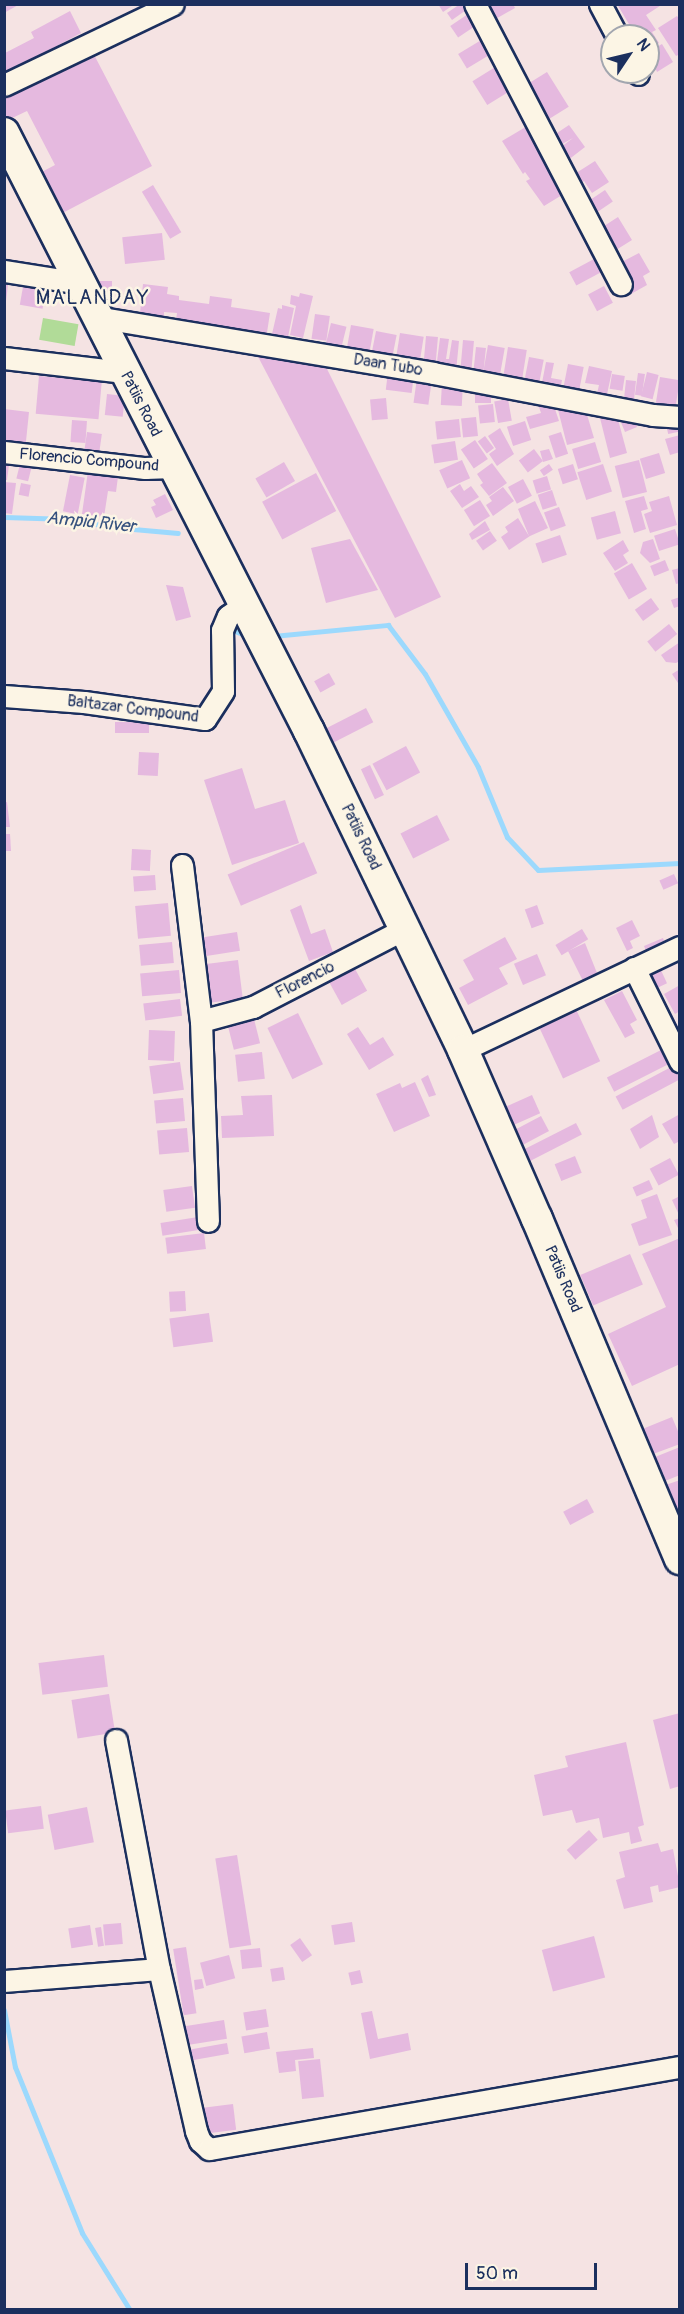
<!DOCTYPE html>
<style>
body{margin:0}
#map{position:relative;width:684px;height:2314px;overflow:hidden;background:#f5e3e3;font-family:Pangolin,sans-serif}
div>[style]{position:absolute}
.green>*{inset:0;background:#b1db98;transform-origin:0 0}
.stream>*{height:5px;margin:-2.5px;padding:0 2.5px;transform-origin:2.5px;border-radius:2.5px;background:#9cd9fd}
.building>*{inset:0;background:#e5b9df;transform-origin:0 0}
.roads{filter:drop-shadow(2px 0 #1b2f5e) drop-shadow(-2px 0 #1b2f5e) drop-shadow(0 2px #1b2f5e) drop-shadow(0 -2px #1b2f5e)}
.street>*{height:21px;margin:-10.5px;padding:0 10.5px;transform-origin:10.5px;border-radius:10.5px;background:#fcf5e5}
.secondary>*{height:30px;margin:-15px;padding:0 15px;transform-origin:15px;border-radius:15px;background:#fcf5e5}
span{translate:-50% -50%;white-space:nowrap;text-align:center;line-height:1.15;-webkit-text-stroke:5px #fcf5e5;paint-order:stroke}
.street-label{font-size:16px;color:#1b2f5e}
.water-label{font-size:18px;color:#35517e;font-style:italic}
.quarter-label{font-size:20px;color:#1b2f5e;letter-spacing:1.5px}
.frame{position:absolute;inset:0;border:6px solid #1b2f5e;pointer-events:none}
.north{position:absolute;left:600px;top:24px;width:60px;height:60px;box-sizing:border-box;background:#fcf5e5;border:2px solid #a2a6af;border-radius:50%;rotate:55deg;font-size:16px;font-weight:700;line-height:24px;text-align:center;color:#1b2f5e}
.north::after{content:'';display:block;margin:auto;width:21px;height:27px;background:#1b2f5e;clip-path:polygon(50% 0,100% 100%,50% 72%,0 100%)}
.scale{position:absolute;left:465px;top:2263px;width:132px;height:27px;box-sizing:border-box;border:3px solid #1b2f5e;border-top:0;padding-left:8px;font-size:18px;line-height:21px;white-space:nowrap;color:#1b2f5e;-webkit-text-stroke:4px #fcf5e5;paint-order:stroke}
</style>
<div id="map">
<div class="green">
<i style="left:43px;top:318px;width:36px;height:22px;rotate:10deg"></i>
</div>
<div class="stream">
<i style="left:4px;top:517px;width:65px;rotate:1.8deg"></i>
<i style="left:69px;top:519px;width:43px;rotate:10.8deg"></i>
<i style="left:111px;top:527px;width:67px;rotate:5.1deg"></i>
<i style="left:237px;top:632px;width:12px;rotate:20deg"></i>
<i style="left:273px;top:636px;width:116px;rotate:-5.5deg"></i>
<i style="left:388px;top:625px;width:61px;rotate:52.9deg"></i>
<i style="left:425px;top:674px;width:107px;rotate:60.3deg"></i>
<i style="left:478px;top:767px;width:76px;rotate:67.5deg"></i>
<i style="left:507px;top:837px;width:45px;rotate:46.8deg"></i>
<i style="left:538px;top:870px;width:142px;rotate:-2.8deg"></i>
<i style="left:4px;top:2010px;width:58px;rotate:79.1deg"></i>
<i style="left:15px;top:2067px;width:179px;rotate:68deg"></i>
<i style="left:82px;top:2233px;width:91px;rotate:58.1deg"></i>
</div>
<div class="building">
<i style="clip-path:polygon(4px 4px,20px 4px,4px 13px)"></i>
<i style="clip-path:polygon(438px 4px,455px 4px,443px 12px)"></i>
<i style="clip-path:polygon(460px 4px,467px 4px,469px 8px,452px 20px,447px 13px)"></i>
<i style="clip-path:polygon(489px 4px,513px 4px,515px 8px,492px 21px,484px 7px)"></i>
<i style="clip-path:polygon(617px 4px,663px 4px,646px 15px,656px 30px,652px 32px,659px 43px,648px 50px,648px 36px,636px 36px)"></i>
<i style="clip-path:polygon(70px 11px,81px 33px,5px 74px,5px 53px,34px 38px,31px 32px)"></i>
<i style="left:471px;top:12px;width:14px;height:25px;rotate:56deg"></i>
<i style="clip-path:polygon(677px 16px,680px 20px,680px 54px,676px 56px,658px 28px)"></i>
<i style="left:483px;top:39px;width:17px;height:29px;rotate:59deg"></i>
<i style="clip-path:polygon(662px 44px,673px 62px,657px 72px,648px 52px)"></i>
<i style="clip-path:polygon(90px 47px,152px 166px,55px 217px,34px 176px,55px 165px,27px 111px,8px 120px,5px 113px,5px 92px)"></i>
<i style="clip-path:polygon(612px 48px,612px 61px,606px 52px)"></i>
<i style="left:497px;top:66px;width:28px;height:29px;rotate:58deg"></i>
<i style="left:547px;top:72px;width:41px;height:28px;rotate:58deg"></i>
<i style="clip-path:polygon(616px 72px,630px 72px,621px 79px)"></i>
<i style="clip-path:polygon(529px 125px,552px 170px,550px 172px,554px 178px,557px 176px,567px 192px,544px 206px,526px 181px,530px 179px,525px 172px,523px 174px,502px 141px)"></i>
<i style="clip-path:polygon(569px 125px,585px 147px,563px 164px,553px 153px,573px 138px,557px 147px,551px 137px)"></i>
<i style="clip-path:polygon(595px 161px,609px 182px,592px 193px,584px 181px,579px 184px,573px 175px)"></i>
<i style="left:153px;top:185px;width:55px;height:13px;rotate:59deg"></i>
<i style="left:605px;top:190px;width:14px;height:27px;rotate:56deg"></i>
<i style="clip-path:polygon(618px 217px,632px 240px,608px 255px,601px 242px,611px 236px,604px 226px)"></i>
<i style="left:162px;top:233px;width:27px;height:40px;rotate:84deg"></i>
<i style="clip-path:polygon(639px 253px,650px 272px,643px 276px,647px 285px,631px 294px,616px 265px)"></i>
<i style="left:594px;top:259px;width:15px;height:28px;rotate:62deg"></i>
<i style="clip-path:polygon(4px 277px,9px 277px,6px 301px,4px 301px)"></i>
<i style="left:24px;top:281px;width:23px;height:24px;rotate:10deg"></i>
<i style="left:94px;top:281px;width:18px;height:11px"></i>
<i style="clip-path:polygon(143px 284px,168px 287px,167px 294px,179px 296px,179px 300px,209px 304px,210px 296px,232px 299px,231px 307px,270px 313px,266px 339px,175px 327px,177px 313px,164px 312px,164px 316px,140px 313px)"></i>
<i style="left:604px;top:286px;width:19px;height:18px;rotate:62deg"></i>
<i style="clip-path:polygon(300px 293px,313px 296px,303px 338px,290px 335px,296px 306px,290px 304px,291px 295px,299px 297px)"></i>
<i style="clip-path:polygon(282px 305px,294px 308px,288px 337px,272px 334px,278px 308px,282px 309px)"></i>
<i style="left:315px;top:314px;width:15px;height:25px;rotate:8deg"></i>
<i style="left:331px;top:323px;width:16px;height:26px;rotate:14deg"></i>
<i style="left:351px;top:325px;width:23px;height:26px;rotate:10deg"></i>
<i style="left:376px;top:331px;width:21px;height:26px;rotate:11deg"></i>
<i style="left:400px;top:333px;width:24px;height:31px;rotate:9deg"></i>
<i style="left:426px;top:336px;width:12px;height:30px;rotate:5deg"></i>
<i style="clip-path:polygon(440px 338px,449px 339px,446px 359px,449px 359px,452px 340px,459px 341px,456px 372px,436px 369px)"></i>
<i style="left:463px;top:340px;width:11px;height:31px;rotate:5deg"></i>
<i style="left:488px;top:345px;width:17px;height:28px;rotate:10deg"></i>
<i style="left:476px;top:347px;width:10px;height:29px;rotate:6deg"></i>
<i style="left:508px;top:347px;width:19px;height:33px;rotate:9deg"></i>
<i style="clip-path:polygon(254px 349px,323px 361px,441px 597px,395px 618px)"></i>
<i style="left:529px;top:357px;width:15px;height:27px;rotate:11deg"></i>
<i style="clip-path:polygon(546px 362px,554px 363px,551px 378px,562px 380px,560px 391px,541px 388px)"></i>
<i style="left:568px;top:364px;width:16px;height:29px;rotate:11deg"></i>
<i style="clip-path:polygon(589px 366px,612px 371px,606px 399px,596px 398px,599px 385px,585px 383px)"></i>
<i style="left:388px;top:372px;width:26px;height:18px;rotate:7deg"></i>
<i style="left:647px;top:372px;width:12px;height:25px;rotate:14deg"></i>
<i style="left:638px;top:373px;width:7px;height:22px;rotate:8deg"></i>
<i style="left:612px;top:374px;width:13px;height:15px;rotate:9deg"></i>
<i style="left:39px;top:376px;width:63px;height:38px;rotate:5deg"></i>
<i style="left:660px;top:377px;width:20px;height:33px;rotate:9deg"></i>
<i style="left:417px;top:378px;width:15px;height:25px;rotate:8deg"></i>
<i style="left:626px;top:380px;width:10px;height:24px;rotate:6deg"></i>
<i style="left:442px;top:382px;width:21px;height:23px;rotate:3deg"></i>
<i style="left:475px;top:385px;width:16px;height:18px"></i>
<i style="left:107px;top:394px;width:18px;height:21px;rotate:6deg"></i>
<i style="left:386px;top:398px;width:21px;height:16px;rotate:85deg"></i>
<i style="left:508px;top:399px;width:22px;height:14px;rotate:80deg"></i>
<i style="clip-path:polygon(552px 400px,559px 421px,530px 429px,526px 417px,541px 413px,538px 404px)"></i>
<i style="clip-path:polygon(556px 402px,585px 408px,594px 438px,567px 445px)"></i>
<i style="left:493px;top:404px;width:18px;height:15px;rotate:84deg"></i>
<i style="clip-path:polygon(4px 409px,29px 412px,25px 451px,4px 449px)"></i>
<i style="clip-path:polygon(598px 410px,616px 412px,627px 453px,610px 458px)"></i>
<i style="clip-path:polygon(617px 413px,632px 414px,637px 427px,625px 432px)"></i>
<i style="left:476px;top:417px;width:19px;height:15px;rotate:84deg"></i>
<i style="left:676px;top:418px;width:14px;height:11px;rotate:78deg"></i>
<i style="left:459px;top:419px;width:18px;height:24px;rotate:84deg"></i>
<i style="left:72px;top:420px;width:15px;height:22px;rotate:4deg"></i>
<i style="left:525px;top:421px;width:20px;height:19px;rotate:72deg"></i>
<i style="clip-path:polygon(500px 428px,514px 454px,497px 466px,489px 454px,496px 449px,488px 436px)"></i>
<i style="left:87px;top:432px;width:15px;height:22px;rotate:8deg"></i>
<i style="left:561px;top:432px;width:23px;height:13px;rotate:72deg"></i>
<i style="clip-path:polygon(680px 435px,680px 452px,670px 455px,665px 439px)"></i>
<i style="left:485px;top:436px;width:15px;height:9px;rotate:53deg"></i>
<i style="left:475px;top:440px;width:23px;height:17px;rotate:56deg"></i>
<i style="left:455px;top:441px;width:19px;height:24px;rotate:81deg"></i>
<i style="left:595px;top:442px;width:21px;height:24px;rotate:73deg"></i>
<i style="left:534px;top:449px;width:15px;height:19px;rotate:53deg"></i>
<i style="clip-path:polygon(549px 449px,553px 459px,543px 462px,540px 451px)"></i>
<i style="left:659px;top:453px;width:21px;height:20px;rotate:73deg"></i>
<i style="clip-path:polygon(4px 456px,10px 457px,7px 480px,4px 480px)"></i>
<i style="left:21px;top:460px;width:12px;height:19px;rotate:14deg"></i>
<i style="left:462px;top:460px;width:20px;height:25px;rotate:66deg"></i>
<i style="left:639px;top:460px;width:33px;height:25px;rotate:76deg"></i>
<i style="left:284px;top:462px;width:22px;height:33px;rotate:60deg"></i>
<i style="clip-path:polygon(492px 463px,507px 483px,489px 496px,480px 485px,483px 483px,477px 474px)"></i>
<i style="clip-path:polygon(89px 464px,119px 469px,116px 492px,108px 491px,104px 517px,82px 514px)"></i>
<i style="left:549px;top:464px;width:7px;height:11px;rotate:56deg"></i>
<i style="left:573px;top:464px;width:16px;height:16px;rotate:72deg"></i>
<i style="left:603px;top:464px;width:29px;height:27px;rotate:72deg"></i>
<i style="left:316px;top:473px;width:43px;height:61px;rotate:62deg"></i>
<i style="left:70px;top:475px;width:15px;height:37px;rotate:11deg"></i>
<i style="left:547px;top:476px;width:14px;height:15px;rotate:73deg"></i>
<i style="left:523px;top:479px;width:19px;height:17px;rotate:62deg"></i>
<i style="clip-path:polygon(4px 482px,16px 483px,12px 514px,4px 513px)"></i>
<i style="left:21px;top:483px;width:10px;height:12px;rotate:11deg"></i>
<i style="clip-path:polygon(460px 484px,464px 491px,471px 486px,479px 497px,462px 508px,450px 491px)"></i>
<i style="clip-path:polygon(503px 487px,514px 501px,493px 516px,486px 505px,492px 501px,489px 497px)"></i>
<i style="left:552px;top:490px;width:16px;height:15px;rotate:72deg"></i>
<i style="clip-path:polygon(165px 494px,173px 510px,156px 518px,151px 507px,156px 505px,153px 500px)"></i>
<i style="clip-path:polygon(644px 496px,648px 509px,641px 511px,646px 529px,634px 533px,625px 501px)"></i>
<i style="clip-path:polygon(669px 496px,677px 525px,650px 533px,644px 514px,652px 511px,649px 502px)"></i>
<i style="left:480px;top:500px;width:19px;height:19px;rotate:58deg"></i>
<i style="clip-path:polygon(535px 501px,548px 528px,530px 536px,509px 550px,501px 537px,508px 532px,505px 527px,518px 518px,529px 536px,518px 509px)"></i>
<i style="left:559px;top:507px;width:20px;height:16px;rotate:70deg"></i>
<i style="left:615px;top:511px;width:23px;height:25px;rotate:75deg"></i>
<i style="clip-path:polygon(485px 521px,490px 530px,472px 540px,469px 534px)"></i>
<i style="left:675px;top:529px;width:16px;height:22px;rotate:72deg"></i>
<i style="left:490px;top:531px;width:12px;height:17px;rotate:55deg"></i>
<i style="left:560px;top:535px;width:21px;height:26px;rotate:71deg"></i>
<i style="clip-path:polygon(350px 539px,378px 590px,326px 603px,311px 548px)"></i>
<i style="clip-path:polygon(653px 539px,660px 559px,650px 563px,640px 553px,643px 542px)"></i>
<i style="clip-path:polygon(623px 540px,629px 551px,623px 555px,628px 563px,615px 571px,603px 553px)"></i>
<i style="left:665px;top:560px;width:11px;height:16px;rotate:68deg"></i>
<i style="left:632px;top:563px;width:30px;height:21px;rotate:60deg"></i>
<i style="clip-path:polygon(680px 568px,680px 583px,676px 584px,672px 570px)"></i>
<i style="clip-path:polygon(166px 585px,183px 587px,191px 617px,176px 621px)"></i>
<i style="clip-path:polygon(680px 597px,680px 606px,674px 608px,671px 600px)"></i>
<i style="left:651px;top:598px;width:14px;height:20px;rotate:54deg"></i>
<i style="left:669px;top:624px;width:13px;height:28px;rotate:51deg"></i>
<i style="clip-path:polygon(680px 642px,680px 661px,676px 663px,666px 662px,661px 655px)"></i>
<i style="clip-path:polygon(680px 669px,680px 686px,672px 674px)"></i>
<i style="left:329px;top:673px;width:13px;height:17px;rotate:61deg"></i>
<i style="left:366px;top:708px;width:16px;height:50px;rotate:63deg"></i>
<i style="left:115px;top:722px;width:34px;height:11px"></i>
<i style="left:406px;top:746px;width:30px;height:38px;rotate:62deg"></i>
<i style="left:139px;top:752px;width:20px;height:23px;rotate:3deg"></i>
<i style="left:370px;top:765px;width:33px;height:10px;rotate:65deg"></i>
<i style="clip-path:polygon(242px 768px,255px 809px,285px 800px,299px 843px,232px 865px,204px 780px)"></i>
<i style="clip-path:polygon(7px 802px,10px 827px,4px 827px,4px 803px)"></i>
<i style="left:437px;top:815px;width:28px;height:41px;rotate:63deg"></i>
<i style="clip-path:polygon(4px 834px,10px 834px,11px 851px,4px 851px)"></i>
<i style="left:304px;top:842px;width:34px;height:83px;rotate:67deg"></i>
<i style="left:132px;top:849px;width:19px;height:21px;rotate:3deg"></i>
<i style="left:674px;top:874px;width:10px;height:16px;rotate:66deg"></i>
<i style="left:155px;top:875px;width:15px;height:22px;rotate:86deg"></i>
<i style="left:168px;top:903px;width:33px;height:33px;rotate:85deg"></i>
<i style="clip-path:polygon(301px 905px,311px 934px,325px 929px,333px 952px,309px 961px,290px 910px)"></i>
<i style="left:537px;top:905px;width:20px;height:13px;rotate:70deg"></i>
<i style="clip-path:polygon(632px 920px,640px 936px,630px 941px,633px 948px,627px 951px,616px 928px)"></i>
<i style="left:582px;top:929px;width:12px;height:31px;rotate:59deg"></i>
<i style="left:237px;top:932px;width:19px;height:34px;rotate:81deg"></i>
<i style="clip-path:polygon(505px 937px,517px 959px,499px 968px,508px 984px,468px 1005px,459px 988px,474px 980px,463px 960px)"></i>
<i style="clip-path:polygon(663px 938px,664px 941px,660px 942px,663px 949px,648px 956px,644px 946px)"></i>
<i style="left:172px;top:942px;width:21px;height:33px;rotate:85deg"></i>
<i style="clip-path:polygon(585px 943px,597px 973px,583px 981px,568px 951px)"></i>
<i style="left:537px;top:954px;width:23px;height:25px;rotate:67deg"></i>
<i style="left:238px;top:960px;width:39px;height:36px;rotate:83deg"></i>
<i style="left:659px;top:966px;width:19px;height:14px;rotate:65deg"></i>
<i style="left:355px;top:969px;width:25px;height:29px;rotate:61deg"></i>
<i style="left:179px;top:970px;width:23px;height:39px;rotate:85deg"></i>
<i style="clip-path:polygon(680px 985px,680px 1011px,675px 1014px,664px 994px)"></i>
<i style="clip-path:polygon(622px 991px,637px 1020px,630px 1024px,635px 1033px,625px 1038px,604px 1000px)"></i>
<i style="left:180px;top:999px;width:17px;height:37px;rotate:83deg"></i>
<i style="left:574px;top:1005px;width:62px;height:41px;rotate:65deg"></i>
<i style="left:298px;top:1013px;width:57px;height:34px;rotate:64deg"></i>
<i style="left:254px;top:1019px;width:25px;height:27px;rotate:76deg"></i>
<i style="clip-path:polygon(358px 1027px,370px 1045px,383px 1037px,394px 1055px,369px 1070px,347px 1034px)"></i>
<i style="left:149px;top:1030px;width:26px;height:30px;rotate:2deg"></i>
<i style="left:663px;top:1049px;width:16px;height:63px;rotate:63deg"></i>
<i style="left:262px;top:1052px;width:27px;height:27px;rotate:84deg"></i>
<i style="left:180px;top:1062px;width:28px;height:31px;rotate:82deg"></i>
<i style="left:673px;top:1066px;width:15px;height:65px;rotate:62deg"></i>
<i style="clip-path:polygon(428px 1075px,436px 1095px,429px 1097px,421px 1079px)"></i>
<i style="clip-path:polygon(415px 1082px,430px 1116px,394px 1132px,376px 1094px,400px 1083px,402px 1088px)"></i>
<i style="clip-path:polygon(272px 1095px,274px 1136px,222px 1138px,221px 1116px,243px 1115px,241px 1096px)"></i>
<i style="left:532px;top:1095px;width:20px;height:37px;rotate:66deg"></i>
<i style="left:183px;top:1098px;width:23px;height:29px;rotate:85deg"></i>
<i style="clip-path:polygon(680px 1114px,680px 1141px,674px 1144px,662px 1124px)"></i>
<i style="clip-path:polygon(652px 1115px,659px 1137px,640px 1149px,630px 1129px)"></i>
<i style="left:541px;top:1116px;width:17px;height:41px;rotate:62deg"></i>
<i style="left:576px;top:1123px;width:13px;height:68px;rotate:63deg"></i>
<i style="left:187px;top:1128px;width:24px;height:30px;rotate:85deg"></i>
<i style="left:575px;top:1156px;width:18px;height:22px;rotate:68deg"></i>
<i style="left:670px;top:1158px;width:19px;height:23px;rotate:62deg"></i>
<i style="left:649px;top:1180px;width:10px;height:18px;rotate:66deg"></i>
<i style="left:192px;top:1186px;width:22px;height:29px;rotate:82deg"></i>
<i style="clip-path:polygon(657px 1194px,672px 1235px,639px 1246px,631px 1224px,647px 1218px,641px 1200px)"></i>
<i style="clip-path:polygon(680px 1196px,680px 1217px,672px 1200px)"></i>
<i style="left:198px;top:1217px;width:13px;height:38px;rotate:81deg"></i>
<i style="clip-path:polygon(680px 1218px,680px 1232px,674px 1220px)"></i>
<i style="left:204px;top:1233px;width:16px;height:39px;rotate:83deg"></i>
<i style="clip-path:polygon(680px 1238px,680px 1364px,632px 1386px,608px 1334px,666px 1307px,642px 1254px)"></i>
<i style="left:630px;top:1254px;width:33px;height:54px;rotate:67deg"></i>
<i style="left:185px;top:1291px;width:20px;height:16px;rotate:87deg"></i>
<i style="left:209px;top:1313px;width:29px;height:40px;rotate:82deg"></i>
<i style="clip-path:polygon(672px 1417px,680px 1436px,680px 1444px,645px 1457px,635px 1432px)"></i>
<i style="clip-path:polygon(680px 1447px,680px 1475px,655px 1485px,645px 1461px)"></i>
<i style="clip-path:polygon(680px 1480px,680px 1512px,668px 1517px,657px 1488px)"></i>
<i style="left:587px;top:1499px;width:15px;height:27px;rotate:62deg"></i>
<i style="left:104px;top:1655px;width:32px;height:66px;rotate:83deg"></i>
<i style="left:109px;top:1694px;width:39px;height:38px;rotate:81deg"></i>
<i style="clip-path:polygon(680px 1713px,680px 1786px,670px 1789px,653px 1720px)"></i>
<i style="clip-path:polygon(626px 1742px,644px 1825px,638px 1827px,642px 1841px,631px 1844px,629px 1832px,603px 1838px,599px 1818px,576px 1823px,572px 1810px,543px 1816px,534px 1775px,568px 1767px,565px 1756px)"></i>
<i style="left:41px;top:1806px;width:23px;height:36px;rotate:83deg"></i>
<i style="left:87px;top:1807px;width:36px;height:40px;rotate:79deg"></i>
<i style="left:589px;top:1830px;width:13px;height:30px;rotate:48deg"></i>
<i style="clip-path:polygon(658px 1843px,661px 1852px,673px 1849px,680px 1887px,659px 1892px,658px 1885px,650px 1887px,653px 1902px,624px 1909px,616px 1880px,625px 1877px,619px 1852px)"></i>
<i style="left:237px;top:1855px;width:91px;height:22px;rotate:81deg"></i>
<i style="left:352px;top:1922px;width:20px;height:21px;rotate:81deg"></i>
<i style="left:121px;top:1923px;width:21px;height:18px;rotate:85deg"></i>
<i style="left:90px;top:1925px;width:20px;height:22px;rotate:81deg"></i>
<i style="left:101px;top:1927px;width:19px;height:6px;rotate:81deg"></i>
<i style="left:594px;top:1936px;width:43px;height:54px;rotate:75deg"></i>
<i style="left:300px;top:1938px;width:21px;height:12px;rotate:55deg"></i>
<i style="left:186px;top:1947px;width:67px;height:13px;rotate:81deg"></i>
<i style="left:260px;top:1948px;width:19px;height:20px;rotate:84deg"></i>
<i style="left:229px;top:1955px;width:24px;height:30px;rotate:75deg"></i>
<i style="left:283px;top:1967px;width:13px;height:13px;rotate:81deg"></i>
<i style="left:360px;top:1970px;width:13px;height:12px;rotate:77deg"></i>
<i style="clip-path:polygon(202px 1979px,204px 1988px,195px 1990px,194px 1980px)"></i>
<i style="left:266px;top:2009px;width:18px;height:23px;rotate:81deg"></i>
<i style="clip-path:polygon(372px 2011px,378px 2039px,408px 2033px,411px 2050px,370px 2059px,361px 2013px)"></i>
<i style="left:224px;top:2020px;width:19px;height:43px;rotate:81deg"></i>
<i style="left:267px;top:2032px;width:17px;height:26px;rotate:80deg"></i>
<i style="left:227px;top:2043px;width:11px;height:43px;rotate:80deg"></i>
<i style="clip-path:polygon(313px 2048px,314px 2058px,295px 2060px,296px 2071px,279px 2073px,276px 2052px)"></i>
<i style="left:320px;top:2059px;width:38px;height:22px;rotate:84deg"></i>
<i style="left:233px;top:2104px;width:26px;height:34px;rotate:83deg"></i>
</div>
<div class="roads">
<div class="street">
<i style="left:475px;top:4px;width:316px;rotate:62.5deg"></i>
<i style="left:600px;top:4px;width:36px;rotate:62deg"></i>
<i style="left:637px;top:72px;width:2px;rotate:63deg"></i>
<i style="left:4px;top:85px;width:187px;rotate:-25.6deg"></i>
<i style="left:4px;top:271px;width:77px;rotate:9deg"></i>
<i style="left:96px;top:317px;width:342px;rotate:9.4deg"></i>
<i style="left:433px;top:373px;width:224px;rotate:10.8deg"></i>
<i style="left:653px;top:415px;width:27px;rotate:4deg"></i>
<i style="left:4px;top:358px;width:121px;rotate:6.7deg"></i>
<i style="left:4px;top:452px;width:142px;rotate:6.5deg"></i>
<i style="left:145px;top:468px;width:28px;rotate:-2deg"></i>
<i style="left:4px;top:696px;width:80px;rotate:4.3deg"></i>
<i style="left:84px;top:702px;width:122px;rotate:8deg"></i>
<i style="left:205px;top:719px;width:33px;rotate:-57deg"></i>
<i style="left:223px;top:691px;width:61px;rotate:-90.9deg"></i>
<i style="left:222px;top:630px;width:15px;rotate:-67deg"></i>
<i style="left:228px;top:616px;width:19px;rotate:-35deg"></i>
<i style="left:182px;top:865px;width:157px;rotate:83.1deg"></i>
<i style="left:201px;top:1021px;width:200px;rotate:88deg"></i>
<i style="left:634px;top:968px;width:104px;rotate:63.7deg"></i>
<i style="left:201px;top:1021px;width:54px;rotate:-15.1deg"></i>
<i style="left:253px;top:1007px;width:170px;rotate:-27.3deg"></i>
<i style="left:463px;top:1050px;width:240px;rotate:-25.4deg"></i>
<i style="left:116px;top:1740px;width:233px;rotate:79.4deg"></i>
<i style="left:4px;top:1981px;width:155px;rotate:-4.4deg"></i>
<i style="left:159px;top:1969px;width:166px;rotate:77.1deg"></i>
<i style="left:196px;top:2131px;width:11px;rotate:68deg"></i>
<i style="left:200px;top:2141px;width:12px;rotate:42deg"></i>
<i style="left:209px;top:2149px;width:478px;rotate:-9.9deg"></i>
</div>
<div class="secondary">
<i style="left:4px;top:133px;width:671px;rotate:62.98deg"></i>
<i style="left:309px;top:731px;width:354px;rotate:64.2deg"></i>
<i style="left:463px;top:1050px;width:184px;rotate:66.4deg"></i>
<i style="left:537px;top:1219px;width:369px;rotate:67.2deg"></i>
</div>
</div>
<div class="street-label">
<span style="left:388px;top:365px;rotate:9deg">Daan Tubo</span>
<span style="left:141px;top:404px;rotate:63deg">Patiis Road</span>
<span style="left:89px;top:460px;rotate:5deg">Florencio Compound</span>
<span style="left:133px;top:709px;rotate:7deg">Baltazar Compound</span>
<span style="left:361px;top:837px;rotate:64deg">Patiis Road</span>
<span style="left:305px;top:980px;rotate:-27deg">Florencio</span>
<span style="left:563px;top:1279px;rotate:67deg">Patiis Road</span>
</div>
<div class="water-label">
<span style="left:91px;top:523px;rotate:6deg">Ampid River</span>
</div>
<div class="quarter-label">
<span style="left:93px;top:297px">MALANDAY</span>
</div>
<div class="frame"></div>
<div class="north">N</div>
<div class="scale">50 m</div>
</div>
